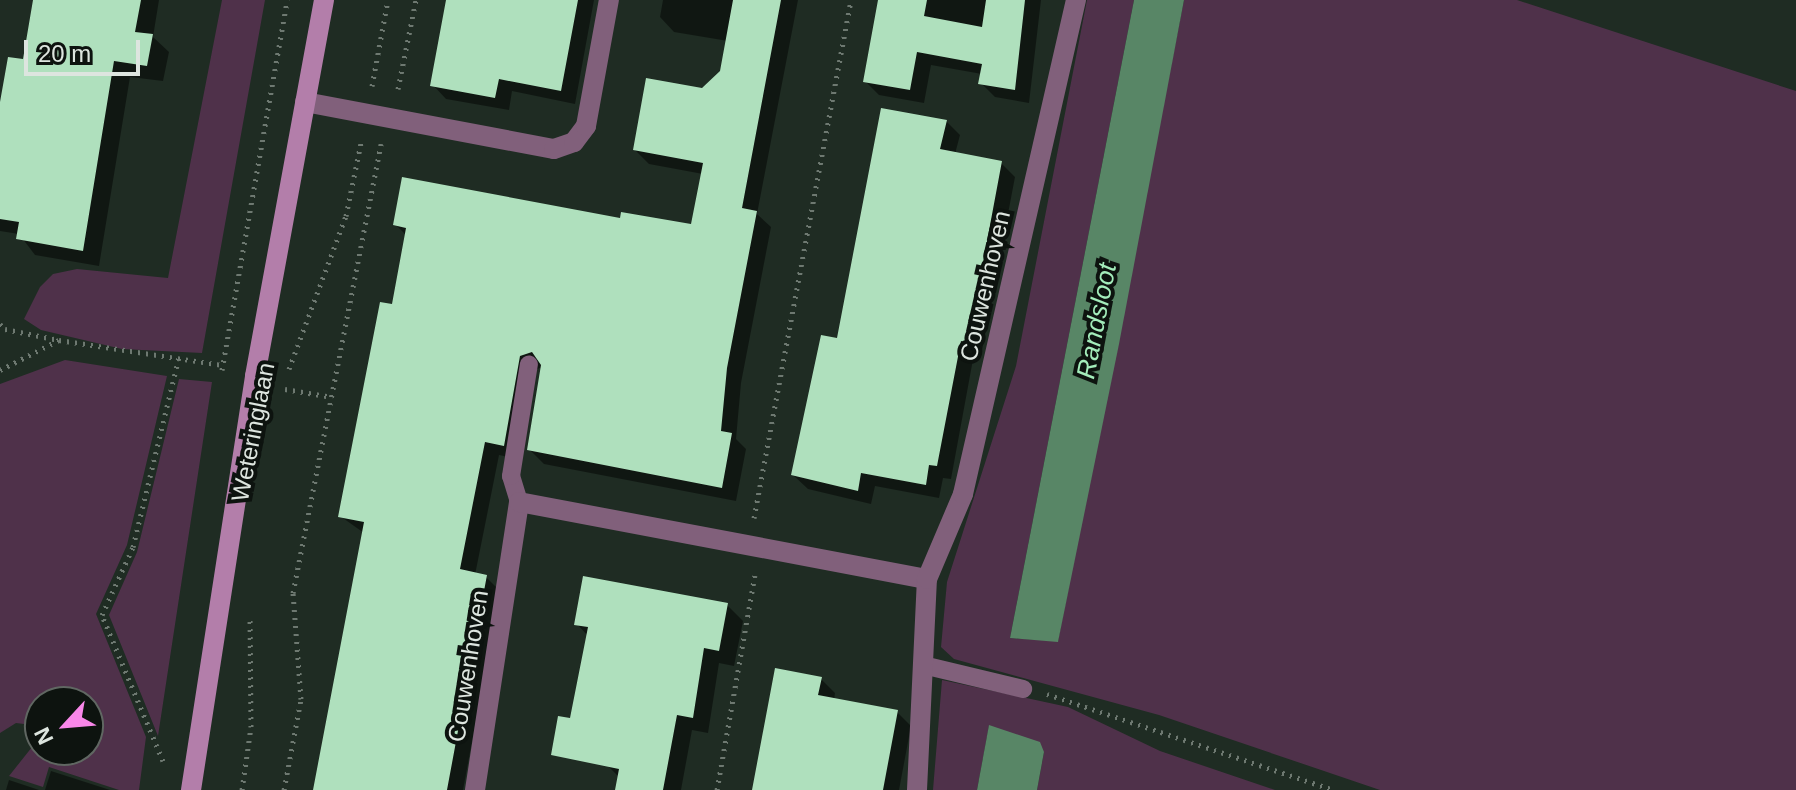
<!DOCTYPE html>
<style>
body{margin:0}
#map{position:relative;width:1796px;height:790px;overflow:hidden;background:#1f2c23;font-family:Arial,sans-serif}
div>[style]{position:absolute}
.green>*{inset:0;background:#4f314a}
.water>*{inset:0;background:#588666}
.shadow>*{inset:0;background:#0007}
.building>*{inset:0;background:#afe0bd}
.path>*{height:5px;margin-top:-2.5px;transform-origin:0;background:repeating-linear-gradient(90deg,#6e7971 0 2px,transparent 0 8px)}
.lane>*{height:18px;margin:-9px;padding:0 9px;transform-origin:9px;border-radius:9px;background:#81607b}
.street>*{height:20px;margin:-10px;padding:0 10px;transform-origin:10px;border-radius:10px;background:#81607b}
.secondary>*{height:20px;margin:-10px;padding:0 10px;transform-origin:10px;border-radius:10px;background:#b37eaa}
span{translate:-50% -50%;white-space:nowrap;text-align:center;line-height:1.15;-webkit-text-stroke:8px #0d130f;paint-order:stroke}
.street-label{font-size:24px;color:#dde5df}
.water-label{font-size:26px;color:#a4edbb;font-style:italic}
.north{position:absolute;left:24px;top:686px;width:80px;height:80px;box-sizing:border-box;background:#0d130f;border:2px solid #606762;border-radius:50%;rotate:244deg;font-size:22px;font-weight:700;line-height:32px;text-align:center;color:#dde5df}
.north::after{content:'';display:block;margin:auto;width:28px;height:36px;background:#f987e9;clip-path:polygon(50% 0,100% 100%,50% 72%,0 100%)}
.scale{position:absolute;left:24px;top:40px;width:116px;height:36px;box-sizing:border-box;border:4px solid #dde5df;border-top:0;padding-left:10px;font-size:24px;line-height:28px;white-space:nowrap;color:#dde5df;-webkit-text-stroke:6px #0d130f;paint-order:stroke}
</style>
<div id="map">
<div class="green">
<i style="clip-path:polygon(222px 0,265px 0,202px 353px,122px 349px,41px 330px,24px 319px,40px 287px,53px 274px,77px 269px,168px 278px)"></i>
<i style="clip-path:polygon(1087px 0,1134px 0,1010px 638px,1058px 641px,1184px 0,1517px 0,1796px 91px,1796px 790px,1380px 790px,1159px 715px,954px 659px,941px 647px,947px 582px,1016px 366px)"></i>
<i style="clip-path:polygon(65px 360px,167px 376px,127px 545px,96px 614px,146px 737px,139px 790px,119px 790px,49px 767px,43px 787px,9px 776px,40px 737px,40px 750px,88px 750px,88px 702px,40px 702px,40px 726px,16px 723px,0 733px,0 384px)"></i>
<i style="clip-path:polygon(179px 379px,212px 382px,158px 736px,109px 615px,137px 552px)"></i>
<i style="clip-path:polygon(942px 680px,1068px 707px,1160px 751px,1275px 790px,1037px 790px,1044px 752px,989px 726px,977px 790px,933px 790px)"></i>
</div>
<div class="water">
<i style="clip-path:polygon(1134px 0,1184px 0,1119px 344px,1058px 642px,1010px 638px)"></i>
<i style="clip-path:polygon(989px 725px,1040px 742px,1044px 752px,1037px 790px,977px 790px)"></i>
</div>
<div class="shadow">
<i style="clip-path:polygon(35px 0,159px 0,153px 37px,169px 52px,163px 81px,130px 77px,99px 266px,35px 255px,19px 234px,0 231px,0 115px,24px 62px)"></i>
<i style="clip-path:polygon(448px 0,594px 0,575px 104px,512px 91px,509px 110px,446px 99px,433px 85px)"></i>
<i style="clip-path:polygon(663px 0,798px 0,757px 214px,771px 227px,741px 383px,736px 439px,746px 449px,736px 501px,544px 464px,529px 449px,543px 367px,534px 370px,518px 459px,499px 455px,475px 575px,486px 577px,500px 591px,463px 790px,315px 790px,364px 533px,340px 516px,394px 306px,406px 235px,396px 225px,622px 220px,693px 226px,703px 174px,649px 164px,635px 150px,718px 93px,728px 41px,674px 32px,660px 17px)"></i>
<i style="clip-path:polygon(880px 0,1041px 0,1029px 103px,995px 97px,981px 83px,982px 74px,931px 65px,924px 103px,879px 95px,865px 81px)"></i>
<i style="clip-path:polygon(946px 121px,960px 135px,955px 154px,1001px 163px,1015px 177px,981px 356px,974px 354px,951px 479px,943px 478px,939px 498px,875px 486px,871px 504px,808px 489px,793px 475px,839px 340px)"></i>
<i style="clip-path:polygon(727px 605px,743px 621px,734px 666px,719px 663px,708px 733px,692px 730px,681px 790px,617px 790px,620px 778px,607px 765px,588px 636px,577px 624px)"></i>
<i style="clip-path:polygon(821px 679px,835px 693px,834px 700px,897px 712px,911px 726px,899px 790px,754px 790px)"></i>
<i style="clip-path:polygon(51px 771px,110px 790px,45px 790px)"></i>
<i style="clip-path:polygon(9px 780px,39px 790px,6px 790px)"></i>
</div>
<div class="building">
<i style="clip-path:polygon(33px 0,141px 0,135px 32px,153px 34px,147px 66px,114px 61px,83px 251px,16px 239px,19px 222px,0 219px,0 102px,8px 57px,23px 59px)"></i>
<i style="clip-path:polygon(446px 0,578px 0,561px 91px,499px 79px,495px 98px,430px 86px)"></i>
<i style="clip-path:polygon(733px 0,781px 0,742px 208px,757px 211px,727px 368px,721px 431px,732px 433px,722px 488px,527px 450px,541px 365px,532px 352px,520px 356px,504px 446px,485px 442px,460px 569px,487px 575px,447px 790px,313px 790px,364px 522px,338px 517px,380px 302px,392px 304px,406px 228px,393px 225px,402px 177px,620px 218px,621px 212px,691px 224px,703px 163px,633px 150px,646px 78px,702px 88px,720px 71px)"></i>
<i style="clip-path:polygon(878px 0,927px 0,924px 16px,982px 27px,986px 0,1025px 0,1015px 90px,978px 84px,982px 64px,917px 52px,910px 90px,863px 82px)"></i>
<i style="clip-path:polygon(881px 108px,947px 120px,940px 149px,1002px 161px,968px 343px,961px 341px,937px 466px,929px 465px,926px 485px,861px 473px,858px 491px,791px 475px,821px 335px,837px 338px)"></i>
<i style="clip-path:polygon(583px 576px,728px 603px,719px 651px,704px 648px,693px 718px,677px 715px,663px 790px,615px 790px,619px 769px,551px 755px,558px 716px,570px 718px,588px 627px,574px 625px)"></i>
<i style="clip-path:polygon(775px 668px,822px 677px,818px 695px,898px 710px,883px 790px,752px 790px)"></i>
</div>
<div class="path">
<i style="left:372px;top:86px;width:87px;rotate:-79.5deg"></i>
<i style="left:398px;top:89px;width:91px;rotate:-78.6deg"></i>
<i style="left:0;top:324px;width:7px;rotate:45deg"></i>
<i style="left:5px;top:329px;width:55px;rotate:11.5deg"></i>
<i style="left:59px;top:340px;width:166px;rotate:8.7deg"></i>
<i style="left:289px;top:369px;width:163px;rotate:-69.6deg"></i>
<i style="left:346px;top:216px;width:75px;rotate:-78.4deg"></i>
<i style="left:0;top:370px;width:66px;rotate:-27deg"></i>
<i style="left:222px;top:370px;width:376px;rotate:-80deg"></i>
<i style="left:285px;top:389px;width:48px;rotate:9.7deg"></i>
<i style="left:754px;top:518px;width:527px;rotate:-79.39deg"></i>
<i style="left:1047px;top:694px;width:303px;rotate:18.5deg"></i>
<i style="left:163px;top:761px;width:158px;rotate:-112.7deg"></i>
<i style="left:102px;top:615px;width:75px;rotate:-65.5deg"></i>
<i style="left:133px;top:547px;width:195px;rotate:-76.4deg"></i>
<i style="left:242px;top:790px;width:64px;rotate:-81.9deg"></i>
<i style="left:251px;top:727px;width:107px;rotate:-90.5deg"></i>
<i style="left:284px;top:790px;width:93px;rotate:-79.4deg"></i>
<i style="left:301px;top:699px;width:106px;rotate:-94.3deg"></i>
<i style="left:293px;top:593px;width:458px;rotate:-78.9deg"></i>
<i style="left:717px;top:790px;width:218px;rotate:-80deg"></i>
</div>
<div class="lane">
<i style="left:519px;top:502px;width:27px;rotate:-107deg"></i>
<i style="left:511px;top:476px;width:113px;rotate:-80.9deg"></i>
<i style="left:923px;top:665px;width:103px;rotate:13.5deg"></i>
</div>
<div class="street">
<i style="left:305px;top:102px;width:253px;rotate:10.7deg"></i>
<i style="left:554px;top:149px;width:21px;rotate:-19deg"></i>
<i style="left:574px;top:142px;width:20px;rotate:-53deg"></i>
<i style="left:586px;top:126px;width:128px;rotate:-79.7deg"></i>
<i style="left:475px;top:790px;width:291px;rotate:-81.3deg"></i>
<i style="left:519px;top:502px;width:415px;rotate:10.7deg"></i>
<i style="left:917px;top:790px;width:211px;rotate:-87.3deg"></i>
<i style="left:927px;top:579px;width:92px;rotate:-67deg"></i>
<i style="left:963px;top:494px;width:507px;rotate:-77.12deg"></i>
</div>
<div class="secondary">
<i style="left:191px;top:790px;width:419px;rotate:-81.2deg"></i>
<i style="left:255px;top:376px;width:382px;rotate:-79.6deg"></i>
</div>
<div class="street-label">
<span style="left:985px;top:286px;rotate:-77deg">Couwenhoven</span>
<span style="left:253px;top:432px;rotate:-79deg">Weteringlaan</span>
<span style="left:468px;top:666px;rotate:-81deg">Couwenhoven</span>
</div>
<div class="water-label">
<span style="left:1097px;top:321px;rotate:-79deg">Randsloot</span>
</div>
<div class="north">N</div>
<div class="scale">20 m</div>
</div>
